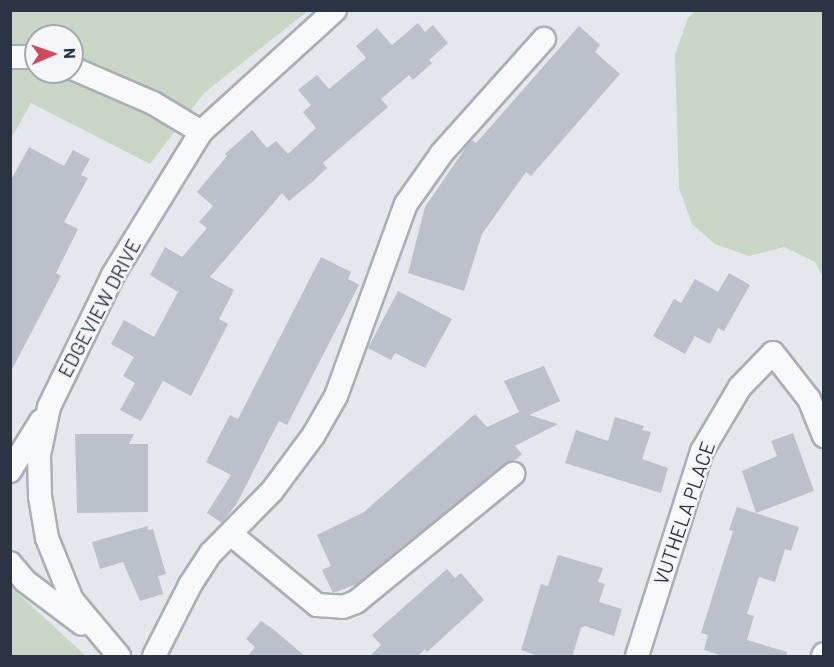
<!DOCTYPE html>
<style>
body{margin:0}
#map{position:relative;width:834px;height:667px;overflow:hidden;background:#e4e7ec;font-family:Barlow,sans-serif}
div>[style]{position:absolute}
.green>*{inset:0;background:#c9d6c5}
.building>*{inset:0;background:#bbc0ca}
.roads{filter:drop-shadow(2px 0 #a9aeb7) drop-shadow(-2px 0 #a9aeb7) drop-shadow(0 2px #a9aeb7) drop-shadow(0 -2px #a9aeb7)}
.minor>*{height:22px;margin:-11px;padding:0 11px;transform-origin:11px;border-radius:11px;background:#f7f8fa}
span{translate:-50% -50%;white-space:nowrap;text-align:center;line-height:1.15;-webkit-text-stroke:5px #f4f6f9;paint-order:stroke}
.street-label{font-size:20px;color:#2b3445}
.frame{position:absolute;inset:0;border:12px solid #2b3445;pointer-events:none}
.north{position:absolute;left:24px;top:24px;width:60px;height:60px;box-sizing:border-box;background:#f4f6f9;border:2px solid #a4a8b1;border-radius:50%;rotate:88deg;font-size:16px;font-weight:700;line-height:24px;text-align:center;color:#2b3445}
.north::after{content:'';display:block;margin:auto;width:21px;height:27px;background:#d1495b;clip-path:polygon(50% 0,100% 100%,50% 72%,0 100%)}
</style>
<div id="map">
<div class="green">
<i style="clip-path:polygon(evenodd,11px 11px,308px 11px,204px 93px,150px 164px,31px 103px,11px 139px,11px 11px,36px 36px,72px 36px,72px 72px,36px 72px,36px 36px)"></i>
<i style="clip-path:polygon(695px 11px,823px 11px,823px 277px,815px 262px,784px 247px,749px 256px,715px 244px,692px 224px,679px 188px,675px 55px,688px 18px)"></i>
<i style="clip-path:polygon(11px 587px,86px 656px,11px 656px)"></i>
</div>
<div class="building">
<i style="clip-path:polygon(418px 23px,425px 32px,433px 25px,448px 43px,429px 60px,432px 63px,413px 80px,409px 75px,381px 99px,388px 107px,323px 163px,327px 168px,312px 182px,289px 201px,282px 193px,210px 277px,234px 290px,219px 319px,228px 324px,191px 396px,163px 381px,141px 421px,120px 410px,135px 383px,123px 376px,134px 357px,111px 344px,124px 320px,154px 337px,178px 292px,150px 275px,165px 247px,182px 257px,207px 228px,199px 222px,213px 206px,197px 192px,227px 156px,225px 154px,252px 130px,267px 148px,276px 141px,288px 154px,316px 128px,303px 112px,311px 105px,298px 90px,317px 75px,329px 89px,366px 58px,356px 46px,377px 28px,392px 45px)"></i>
<i style="clip-path:polygon(579px 26px,600px 45px,595px 52px,620px 74px,531px 176px,526px 172px,482px 234px,464px 291px,408px 273px,425px 207px,466px 147px,472px 140px,476px 143px)"></i>
<i style="clip-path:polygon(29px 147px,64px 166px,73px 150px,90px 159px,81px 175px,88px 178px,64px 222px,78px 229px,56px 273px,61px 276px,10px 373px,10px 182px)"></i>
<i style="clip-path:polygon(321px 257px,351px 272px,348px 279px,359px 285px,287px 425px,279px 421px,237px 503px,222px 523px,207px 513px,231px 475px,206px 462px,230px 415px,238px 419px)"></i>
<i style="clip-path:polygon(729px 273px,750px 285px,724px 331px,718px 328px,710px 344px,695px 336px,685px 354px,653px 336px,674px 299px,681px 303px,695px 279px,718px 292px)"></i>
<i style="clip-path:polygon(398px 291px,452px 319px,425px 368px,395px 353px,391px 360px,368px 348px)"></i>
<i style="clip-path:polygon(544px 366px,560px 401px,529px 415px,558px 424px,515px 446px,522px 454px,514px 461px,504px 464px,357px 584px,333px 593px,322px 570px,331px 566px,317px 535px,364px 512px,475px 414px,487px 427px,519px 412px,504px 381px)"></i>
<i style="clip-path:polygon(615px 417px,644px 426px,642px 430px,651px 432px,642px 459px,668px 468px,661px 493px,565px 463px,576px 430px,608px 441px)"></i>
<i style="clip-path:polygon(793px 433px,814px 491px,756px 513px,742px 471px,777px 456px,771px 441px)"></i>
<i style="clip-path:polygon(75px 434px,134px 434px,129px 444px,148px 444px,148px 512px,77px 513px)"></i>
<i style="clip-path:polygon(737px 507px,799px 527px,791px 551px,785px 549px,775px 582px,759px 577px,747px 614px,754px 616px,747px 640px,787px 652px,786px 657px,726px 657px,704px 650px,708px 635px,701px 633px,733px 531px,729px 530px)"></i>
<i style="clip-path:polygon(148px 526px,148px 530px,153px 529px,166px 574px,158px 576px,163px 594px,140px 601px,123px 562px,100px 569px,92px 542px)"></i>
<i style="clip-path:polygon(558px 555px,603px 568px,598px 582px,605px 584px,599px 602px,622px 609px,614px 636px,585px 626px,581px 628px,572px 657px,541px 657px,521px 650px,541px 584px,548px 586px)"></i>
<i style="clip-path:polygon(447px 569px,455px 578px,461px 573px,484px 600px,427px 652px,425px 649px,417px 657px,369px 657px,381px 645px,372px 635px)"></i>
<i style="clip-path:polygon(261px 621px,273px 629px,306px 657px,247px 657px,255px 647px,246px 639px)"></i>
</div>
<div class="roads">
<div class="minor">
<i style="left:10px;top:57px;width:26px"></i>
<i style="left:72px;top:68px;width:88px;rotate:23.4deg"></i>
<i style="left:153px;top:103px;width:56px;rotate:31.1deg"></i>
<i style="left:10px;top:471px;width:59px;rotate:-58.2deg"></i>
<i style="left:232px;top:535px;width:110px;rotate:39.5deg"></i>
<i style="left:317px;top:605px;width:26px;rotate:4deg"></i>
<i style="left:343px;top:607px;width:14px;rotate:-21deg"></i>
<i style="left:356px;top:602px;width:203px;rotate:-39.2deg"></i>
<i style="left:10px;top:563px;width:23px;rotate:50deg"></i>
<i style="left:25px;top:581px;width:71px;rotate:37deg"></i>
<i style="left:119px;top:656px;width:73px;rotate:-130deg"></i>
<i style="left:72px;top:600px;width:67px;rotate:-112deg"></i>
<i style="left:47px;top:538px;width:43px;rotate:-99.5deg"></i>
<i style="left:40px;top:496px;width:41px;rotate:-91.4deg"></i>
<i style="left:39px;top:455px;width:49px;rotate:-78.2deg"></i>
<i style="left:49px;top:407px;width:147px;rotate:-64.1deg"></i>
<i style="left:113px;top:275px;width:168px;rotate:-58.4deg"></i>
<i style="left:201px;top:132px;width:181px;rotate:-42.3deg"></i>
<i style="left:154px;top:656px;width:80px;rotate:-63.1deg"></i>
<i style="left:190px;top:585px;width:38px;rotate:-57deg"></i>
<i style="left:211px;top:553px;width:87px;rotate:-45.5deg"></i>
<i style="left:272px;top:491px;width:69px;rotate:-53.3deg"></i>
<i style="left:313px;top:436px;width:46px;rotate:-60.1deg"></i>
<i style="left:336px;top:396px;width:204px;rotate:-70deg"></i>
<i style="left:406px;top:204px;width:62px;rotate:-54.8deg"></i>
<i style="left:442px;top:153px;width:153px;rotate:-48.2deg"></i>
<i style="left:637px;top:656px;width:215px;rotate:-72.4deg"></i>
<i style="left:702px;top:451px;width:74px;rotate:-59.3deg"></i>
<i style="left:740px;top:387px;width:47px;rotate:-45.9deg"></i>
<i style="left:773px;top:353px;width:58px;rotate:52deg"></i>
<i style="left:809px;top:399px;width:40px;rotate:68deg"></i>
<i style="left:823px;top:656px;width:2px;rotate:-63deg"></i>
</div>
</div>
<div class="street-label">
<span style="left:99px;top:308px;rotate:-62deg">EDGEVIEW DRIVE</span>
<span style="left:684px;top:513px;rotate:-71deg">VUTHELA PLACE</span>
</div>
<div class="frame"></div>
<div class="north">N</div>
</div>
